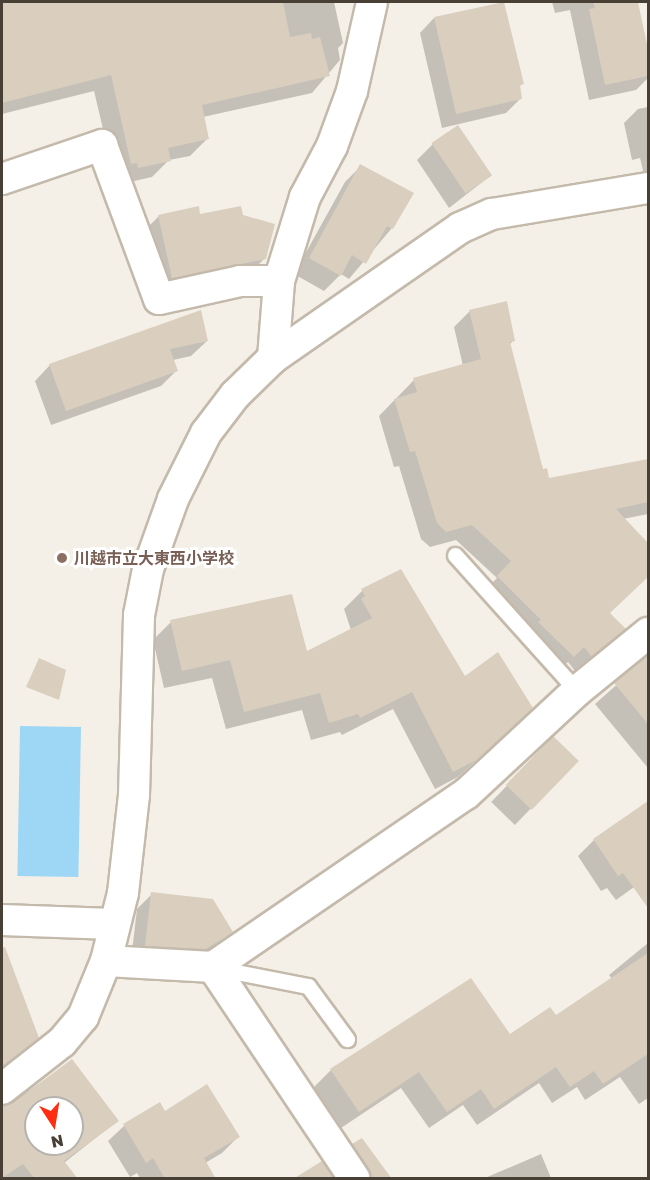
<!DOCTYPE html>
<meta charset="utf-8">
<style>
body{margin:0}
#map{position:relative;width:650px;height:1180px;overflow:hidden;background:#f5f0e7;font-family:"Golos Text","Noto Sans JP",sans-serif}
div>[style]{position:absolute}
.water>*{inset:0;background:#9ed6f6;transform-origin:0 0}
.shadow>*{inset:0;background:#0003;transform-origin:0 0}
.building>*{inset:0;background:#dacebe;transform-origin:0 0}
.roads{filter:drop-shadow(2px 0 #c4baab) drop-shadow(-2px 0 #c4baab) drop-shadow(0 2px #c4baab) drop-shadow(0 -2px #c4baab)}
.service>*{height:15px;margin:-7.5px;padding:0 7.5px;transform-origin:7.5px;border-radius:7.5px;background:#fff}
.minor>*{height:30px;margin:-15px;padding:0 15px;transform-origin:15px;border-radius:15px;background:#fff}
.dots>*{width:16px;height:16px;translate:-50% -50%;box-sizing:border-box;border:3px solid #fff;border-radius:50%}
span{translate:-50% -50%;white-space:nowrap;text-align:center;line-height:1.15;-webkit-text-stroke:6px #fff;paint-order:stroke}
.education-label{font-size:16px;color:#785e54;font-weight:700}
.left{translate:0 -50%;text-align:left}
.frame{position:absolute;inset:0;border:3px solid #484035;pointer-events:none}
.north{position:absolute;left:24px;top:1096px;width:60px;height:60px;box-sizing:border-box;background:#fff;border:2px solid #b6b3ae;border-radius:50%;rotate:168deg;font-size:16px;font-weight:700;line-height:24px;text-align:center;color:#484035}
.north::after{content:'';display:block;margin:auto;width:21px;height:27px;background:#ff2e13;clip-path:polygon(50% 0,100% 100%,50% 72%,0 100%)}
</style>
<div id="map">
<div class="water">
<i style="left:81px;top:727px;width:150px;height:61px;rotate:91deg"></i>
</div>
<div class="shadow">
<i style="clip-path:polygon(2px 2px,122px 2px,129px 26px,211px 7px,210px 2px,334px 2px,343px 43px,338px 48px,340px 60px,312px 93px,203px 117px,207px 139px,190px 156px,169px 160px,152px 177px,121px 184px,115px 180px,94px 91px,2px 114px)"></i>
<i style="clip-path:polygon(552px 2px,636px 2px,648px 56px,648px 78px,636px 90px,589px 100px,570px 10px,555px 13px)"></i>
<i style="clip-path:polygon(434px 18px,522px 84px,519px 87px,521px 98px,506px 113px,442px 128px,420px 33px)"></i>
<i style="clip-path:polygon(648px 107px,648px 174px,644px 175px,640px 158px,632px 160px,624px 123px,638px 109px)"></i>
<i style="clip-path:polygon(433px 144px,490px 176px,449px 208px,417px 160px)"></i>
<i style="clip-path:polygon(361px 166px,392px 228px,349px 279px,341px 274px,324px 291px,294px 274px,345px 182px)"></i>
<i style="clip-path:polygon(159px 216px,242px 216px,265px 258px,248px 275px,156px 294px,143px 232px)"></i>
<i style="clip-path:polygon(470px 311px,514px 340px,509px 345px,542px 470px,548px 480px,648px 460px,648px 514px,623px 519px,648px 545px,648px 576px,608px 613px,624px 629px,575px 671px,568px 662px,557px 672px,482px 593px,497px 578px,456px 540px,430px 547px,421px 539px,399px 466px,394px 467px,379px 416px,414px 380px,463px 366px,454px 327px)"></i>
<i style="clip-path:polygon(207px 341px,191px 356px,173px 360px,176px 371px,161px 386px,51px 425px,35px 381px,50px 365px)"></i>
<i style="clip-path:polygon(401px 571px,465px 679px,513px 726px,458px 777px,435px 789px,393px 709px,342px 735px,340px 732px,311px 740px,302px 710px,226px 729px,212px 678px,164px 688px,153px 640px,171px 622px,306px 653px,351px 630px,344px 609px,362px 591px)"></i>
<i style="clip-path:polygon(648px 657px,648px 768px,595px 704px)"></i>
<i style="left:553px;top:738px;width:33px;height:89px;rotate:44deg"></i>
<i style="clip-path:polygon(648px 803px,648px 877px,616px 900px,607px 888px,601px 891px,578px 856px,594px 840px)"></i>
<i style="clip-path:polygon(152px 894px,231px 932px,190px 964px,131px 960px,137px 909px)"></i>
<i style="clip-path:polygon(648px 943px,648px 1098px,639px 1104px,620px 1077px,585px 1100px,577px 1087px,552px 1103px,539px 1083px,477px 1125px,463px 1105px,429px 1128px,401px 1088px,341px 1128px,314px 1087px,331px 1070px,509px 1036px,555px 1017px,612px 979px,609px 975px)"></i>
<i style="clip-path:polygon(11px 968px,37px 1038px,2px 1070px,2px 972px)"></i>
<i style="clip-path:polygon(evenodd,72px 1061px,117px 1121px,45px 1178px,2px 1178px,2px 1109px,72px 1061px,36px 1108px,72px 1108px,72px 1144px,36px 1144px,36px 1108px)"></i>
<i style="clip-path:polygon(164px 1113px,238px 1137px,222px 1153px,180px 1178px,140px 1178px,137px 1173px,130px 1177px,108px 1141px,124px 1126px)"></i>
<i style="clip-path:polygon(541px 1154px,551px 1178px,485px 1178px)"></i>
</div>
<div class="building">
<i style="clip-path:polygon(2px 2px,283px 2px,290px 37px,311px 33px,312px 39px,320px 37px,330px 76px,202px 105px,209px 139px,168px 148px,171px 161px,138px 168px,137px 163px,131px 164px,111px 75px,2px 103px)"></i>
<i style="clip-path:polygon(504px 2px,524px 84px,520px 85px,522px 99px,456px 114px,434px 17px)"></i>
<i style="clip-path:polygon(593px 2px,638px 2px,648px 49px,648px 76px,605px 85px,589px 9px,595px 8px)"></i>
<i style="left:458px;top:125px;width:61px;height:32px;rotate:56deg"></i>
<i style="clip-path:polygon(360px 164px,414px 193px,393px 229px,387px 226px,366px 264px,352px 255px,341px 276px,309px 258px)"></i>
<i style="clip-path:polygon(199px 206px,200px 214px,241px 206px,243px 215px,275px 224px,266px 259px,172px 278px,158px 215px)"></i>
<i style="clip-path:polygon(507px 301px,515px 341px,510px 342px,543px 469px,547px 468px,549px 478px,648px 459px,648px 502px,616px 509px,648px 543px,648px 577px,610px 613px,626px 629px,592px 657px,584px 647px,574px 657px,538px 622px,541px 620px,497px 576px,511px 561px,472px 525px,446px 532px,437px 523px,415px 451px,410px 452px,394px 399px,417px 392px,413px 378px,481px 359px,469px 310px)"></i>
<i style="clip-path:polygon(201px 310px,208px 341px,170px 349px,178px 371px,66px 411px,49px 364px)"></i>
<i style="clip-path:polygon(401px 569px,465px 676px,498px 652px,533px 708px,478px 759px,453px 772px,412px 692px,360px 718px,358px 714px,329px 723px,320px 693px,244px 712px,230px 660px,182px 671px,170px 620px,292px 594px,307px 651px,372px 618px,361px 599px,365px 596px,361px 589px)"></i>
<i style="clip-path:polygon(648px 655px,648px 724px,614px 683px)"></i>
<i style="clip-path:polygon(39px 658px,66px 670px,59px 700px,26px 687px)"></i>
<i style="left:553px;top:736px;width:36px;height:68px;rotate:44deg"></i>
<i style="clip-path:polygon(648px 801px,648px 908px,623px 873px,618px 876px,593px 839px)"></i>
<i style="clip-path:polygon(151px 892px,213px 899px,233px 932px,206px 949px,145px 946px)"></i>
<i style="clip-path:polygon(5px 947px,39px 1038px,2px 1067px,2px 948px)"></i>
<i style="clip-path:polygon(648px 953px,648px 1054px,603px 1084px,594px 1071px,570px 1087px,556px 1067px,494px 1109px,481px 1089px,447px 1112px,419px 1072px,359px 1112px,330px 1069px,471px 978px,510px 1034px,550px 1007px,556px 1015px)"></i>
<i style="clip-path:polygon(evenodd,72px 1059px,119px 1121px,64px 1161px,78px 1179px,35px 1179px,23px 1164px,2px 1178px,2px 1106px,13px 1103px,72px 1059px,36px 1108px,72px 1108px,72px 1144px,36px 1144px,36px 1108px)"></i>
<i style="clip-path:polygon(207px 1084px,240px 1137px,204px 1158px,216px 1179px,165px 1179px,153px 1158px,146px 1163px,123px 1124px,160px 1102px,165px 1111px)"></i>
<i style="clip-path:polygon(362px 1138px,392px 1179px,371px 1179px,352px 1144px)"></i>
<i style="clip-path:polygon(322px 1161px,334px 1179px,293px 1179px)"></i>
</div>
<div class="roads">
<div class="service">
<i style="left:455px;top:555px;width:183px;rotate:48.1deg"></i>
<i style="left:216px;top:968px;width:94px;rotate:11.1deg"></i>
<i style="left:308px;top:986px;width:66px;rotate:53.7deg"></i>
</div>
<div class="minor">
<i style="left:2px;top:179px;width:106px;rotate:-18.8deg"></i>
<i style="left:102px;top:145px;width:164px;rotate:69.7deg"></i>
<i style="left:159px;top:299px;width:83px;rotate:-12.5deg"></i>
<i style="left:240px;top:281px;width:39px"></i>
<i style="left:273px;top:358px;width:77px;rotate:-85.5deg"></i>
<i style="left:279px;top:281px;width:88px;rotate:-72.8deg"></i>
<i style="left:305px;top:197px;width:58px;rotate:-62.1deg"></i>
<i style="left:332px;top:146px;width:59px;rotate:-70deg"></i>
<i style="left:352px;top:91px;width:91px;rotate:-77.3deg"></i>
<i style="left:2px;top:920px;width:111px;rotate:2.1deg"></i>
<i style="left:106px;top:961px;width:107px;rotate:3.2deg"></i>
<i style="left:213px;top:967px;width:306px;rotate:-34.4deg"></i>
<i style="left:466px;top:794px;width:151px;rotate:-42.9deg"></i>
<i style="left:577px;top:691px;width:92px;rotate:-39.2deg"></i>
<i style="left:213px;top:967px;width:254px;rotate:56.2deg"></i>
<i style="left:2px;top:1089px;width:76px;rotate:-38.1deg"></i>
<i style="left:62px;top:1042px;width:33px;rotate:-50deg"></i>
<i style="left:83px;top:1017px;width:61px;rotate:-67.7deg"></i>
<i style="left:106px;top:961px;width:70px;rotate:-76deg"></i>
<i style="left:123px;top:893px;width:99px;rotate:-83.6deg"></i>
<i style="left:134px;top:795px;width:180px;rotate:-88.4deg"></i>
<i style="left:139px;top:615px;width:47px;rotate:-78.9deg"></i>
<i style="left:148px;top:569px;width:74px;rotate:-70.3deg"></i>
<i style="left:173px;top:499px;width:74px;rotate:-63.4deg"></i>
<i style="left:206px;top:433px;width:48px;rotate:-52.7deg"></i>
<i style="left:235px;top:395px;width:53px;rotate:-44.2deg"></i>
<i style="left:273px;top:358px;width:228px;rotate:-34.8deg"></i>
<i style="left:460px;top:228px;width:35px;rotate:-24deg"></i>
<i style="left:492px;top:214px;width:158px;rotate:-9.5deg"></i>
</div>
</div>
<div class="dots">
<i style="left:62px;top:558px;background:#8d6e63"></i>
</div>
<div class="education-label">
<span class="left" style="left:74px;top:558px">川越市立大東西小学校</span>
</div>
<div class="frame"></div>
<div class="north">N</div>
</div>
